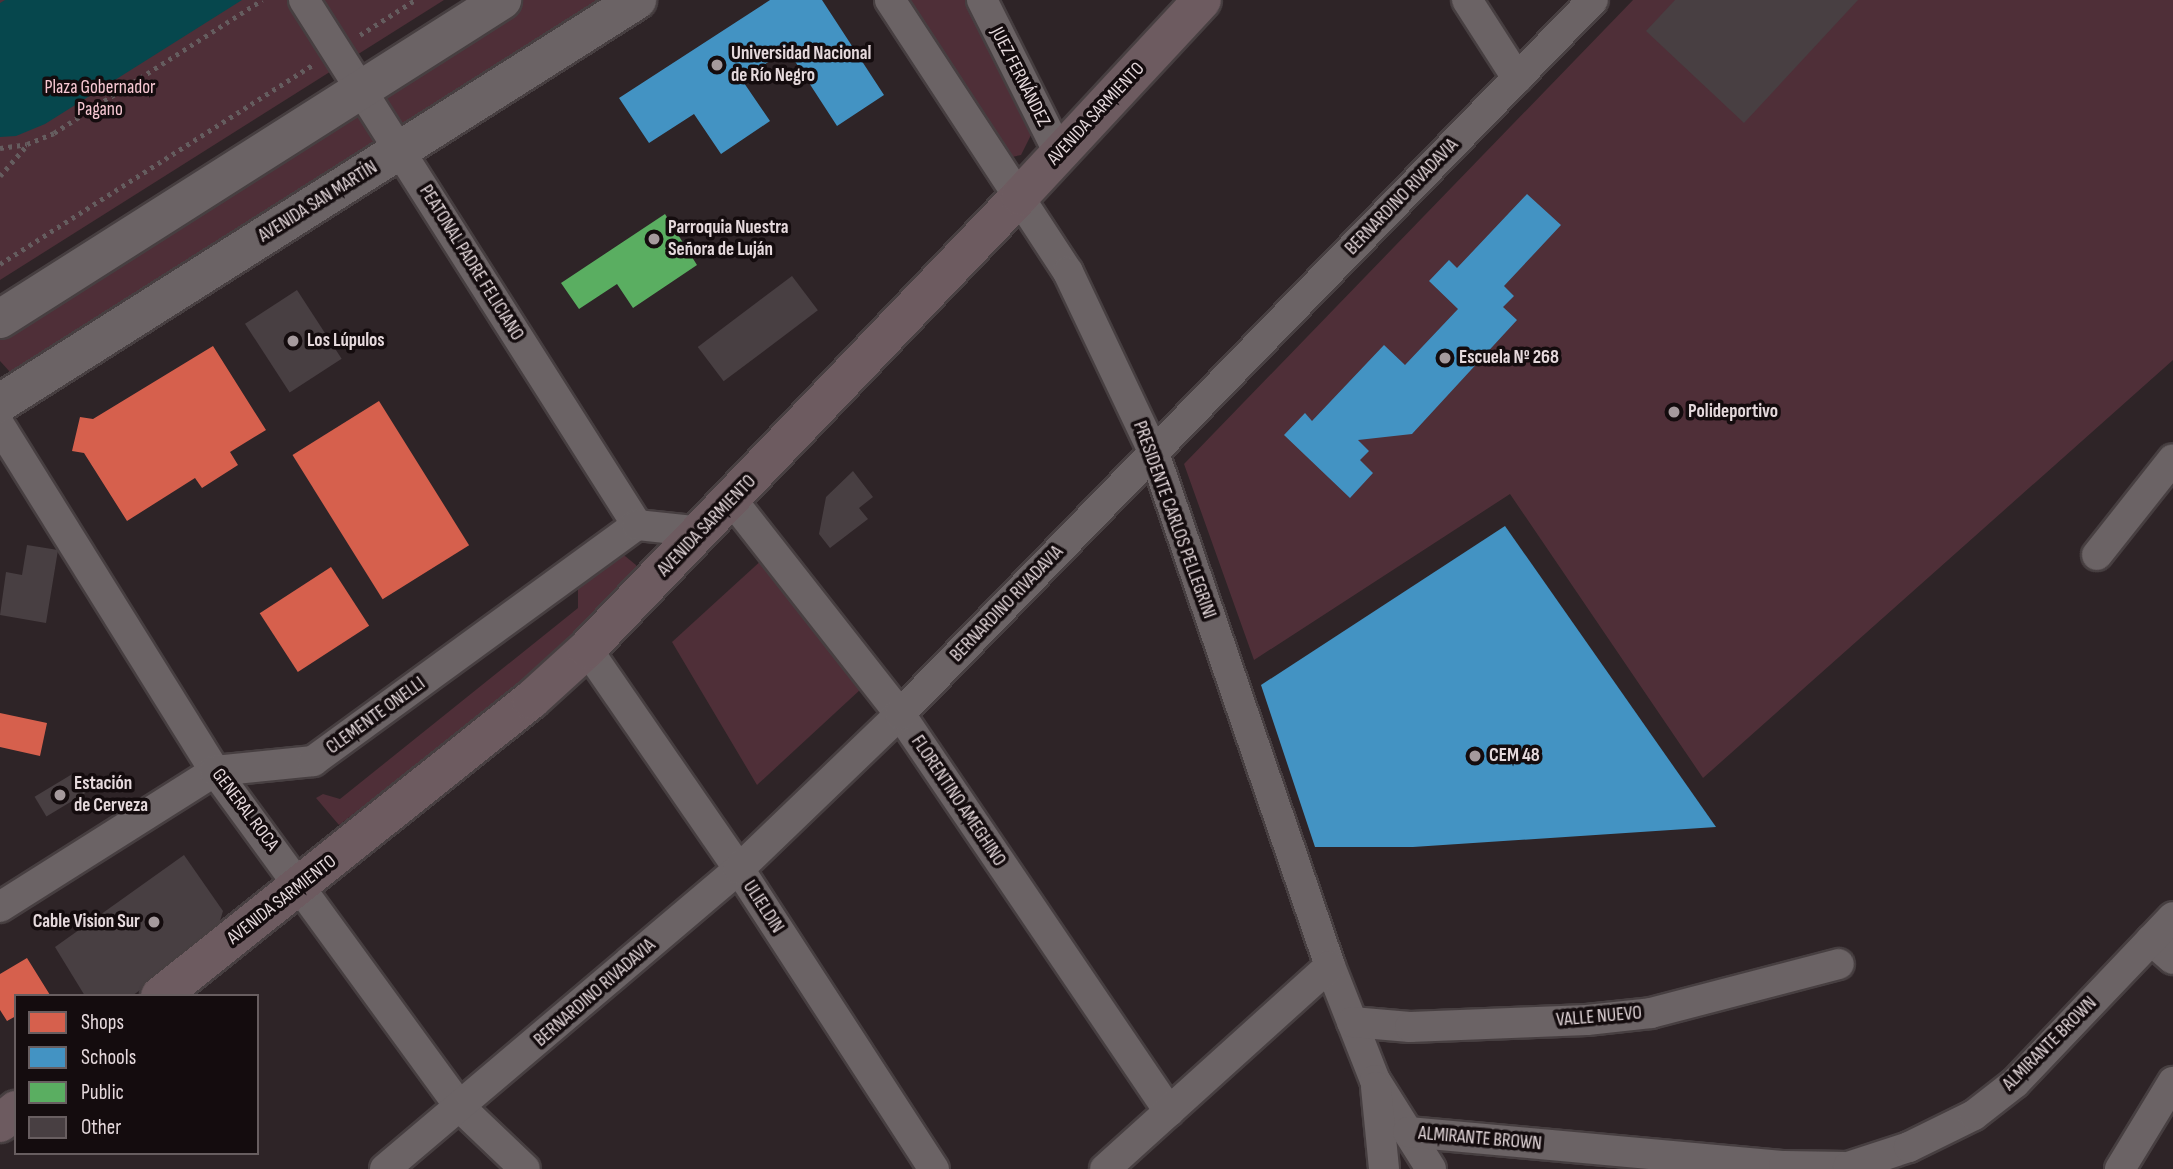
<!DOCTYPE html>
<meta charset="utf-8">
<style>
body{margin:0}
#map{position:relative;width:2173px;height:1169px;overflow:hidden;background:#2e2427;font-family:"Sofia Sans Condensed",sans-serif}
div>[style]{position:absolute}
.green>*{inset:0;background:#4f2f38}
.water>*{inset:0;background:#06474d}
.shops>*{inset:0;background:#d6604d;transform-origin:0 0}
.schools>*{inset:0;background:#4393c3}
.public>*{inset:0;background:#5aae61}
.building>*{inset:0;background:#483f42;transform-origin:0 0}
.path>*{height:4.5px;margin-top:-2.25px;transform-origin:0;background:repeating-linear-gradient(90deg,#655d5f 0 3.5px,transparent 0 8.5px)}
.roads{filter:drop-shadow(2px 0 #473f41) drop-shadow(-2px 0 #473f41) drop-shadow(0 2px #473f41) drop-shadow(0 -2px #473f41)}
.street>*{height:30px;margin:-15px;padding:0 15px;transform-origin:15px;border-radius:15px;background:#6b6365}
.secondary>*{height:38px;margin:-19px;padding:0 19px;transform-origin:19px;border-radius:19px;background:#6b6365}
.highway>*{height:38px;margin:-19px;padding:0 19px;transform-origin:19px;border-radius:19px;background:#6d5b60}
.dots>*{width:19px;height:19px;translate:-50% -50%;box-sizing:border-box;border:4px solid #140c0e;border-radius:50%}
span{translate:-50% -50%;white-space:nowrap;text-align:center;line-height:1.15;-webkit-text-stroke:7px #140c0e;paint-order:stroke}
.poi-label{font-size:19px;color:#e5d9dc;font-weight:700}
.left{translate:0 -50%;text-align:left}
.right{translate:-100% -50%;text-align:right}
.street-label{font-size:19px;color:#e5d9dc}
.park-label{font-size:19px;color:#f8c9d4}
.legend{position:absolute;left:14px;top:994px;width:245px;height:161px;box-sizing:border-box;background:#140c0e;border:2px solid #685e60;margin:0;padding:9px 12px;list-style:none;font-size:21px;color:#e5d9dc}
.legend li{display:flex;align-items:center;gap:14px;height:35px}
.legend b{width:35px;border:2px solid #685e60}
</style>
<div id="map">
<div class="green">
<i style="clip-path:polygon(0 0,444px 0,0 280px)"></i>
<i style="clip-path:polygon(516px 0,616px 0,23px 374px,10px 372px,0 361px,0 332px)"></i>
<i style="clip-path:polygon(907px 0,965px 0,1028px 124px,1031px 135px,1021px 155px,1007px 158px)"></i>
<i style="clip-path:polygon(1633px 0,2173px 0,2173px 360px,1703px 778px,1510px 494px,1254px 660px,1184px 464px)"></i>
<i style="clip-path:polygon(615px 554px,625px 556px,636px 565px,642px 578px,518px 688px,339px 825px,316px 798px,323px 794px,340px 799px,578px 608px,578px 582px)"></i>
<i style="clip-path:polygon(765px 557px,861px 689px,757px 785px,672px 642px)"></i>
</div>
<div class="water">
<i style="clip-path:polygon(5px 0,242px 0,45px 124px,16px 136px,0 137px,0 3px)"></i>
</div>
<div class="shops">
<i style="clip-path:polygon(213px 346px,266px 430px,230px 452px,238px 465px,202px 488px,195px 478px,127px 521px,84px 453px,72px 451px,80px 417px,93px 419px)"></i>
<i style="left:379px;top:401px;width:170px;height:102px;rotate:58deg"></i>
<i style="left:331px;top:567px;width:70px;height:85px;rotate:57deg"></i>
<i style="clip-path:polygon(0 713px,47px 723px,40px 756px,0 747px)"></i>
<i style="clip-path:polygon(27px 958px,50px 995px,16px 996px,16px 1016px,7px 1021px,0 1010px,0 974px)"></i>
</div>
<div class="schools">
<i style="clip-path:polygon(770px 0,822px 0,884px 95px,837px 126px,787px 49px,742px 80px,770px 121px,721px 154px,694px 114px,649px 143px,619px 98px)"></i>
<i style="clip-path:polygon(1527px 194px,1561px 225px,1504px 286px,1514px 296px,1503px 307px,1517px 320px,1412px 434px,1358px 440px,1369px 451px,1360px 460px,1373px 473px,1350px 498px,1284px 435px,1305px 413px,1312px 421px,1384px 345px,1405px 365px,1458px 309px,1429px 281px,1449px 260px,1457px 268px)"></i>
<i style="clip-path:polygon(1505px 526px,1716px 827px,1413px 847px,1315px 847px,1261px 685px)"></i>
</div>
<div class="public">
<i style="clip-path:polygon(665px 214px,697px 265px,633px 308px,617px 284px,579px 309px,561px 283px)"></i>
</div>
<div class="building">
<i style="clip-path:polygon(1675px 0,1858px 0,1744px 123px,1646px 31px)"></i>
<i style="left:792px;top:276px;width:43px;height:118px;rotate:53deg"></i>
<i style="left:297px;top:290px;width:82px;height:62px;rotate:57deg"></i>
<i style="clip-path:polygon(853px 471px,873px 497px,859px 508px,868px 519px,830px 548px,819px 534px,826px 497px)"></i>
<i style="clip-path:polygon(27px 545px,58px 550px,46px 623px,0 615px,6px 572px,22px 575px)"></i>
<i style="left:74px;top:773px;width:23px;height:46px;rotate:59deg"></i>
<i style="clip-path:polygon(184px 855px,223px 911px,216px 934px,132px 996px,85px 996px,55px 947px)"></i>
</div>
<div class="path">
<i style="left:360px;top:35px;width:65px;rotate:-32.5deg"></i>
<i style="left:0;top:148px;width:27px;rotate:-8deg"></i>
<i style="left:27px;top:144px;width:29px;rotate:-22deg"></i>
<i style="left:54px;top:133px;width:247px;rotate:-32.6deg"></i>
<i style="left:0;top:176px;width:41px;rotate:-48.9deg"></i>
<i style="left:0;top:264px;width:372px;rotate:-32.5deg"></i>
</div>
<div class="roads">
<div class="street">
<i style="left:304px;top:0;width:622px;rotate:57.61deg"></i>
<i style="left:890px;top:0;width:325px;rotate:56.8deg"></i>
<i style="left:1068px;top:272px;width:200px;rotate:64.6deg"></i>
<i style="left:1154px;top:453px;width:542px;rotate:71.06deg"></i>
<i style="left:1330px;top:966px;width:123px;rotate:68.5deg"></i>
<i style="left:1375px;top:1080px;width:105px;rotate:57.8deg"></i>
<i style="left:982px;top:0;width:171px;rotate:63.3deg"></i>
<i style="left:1467px;top:0;width:93px;rotate:57.3deg"></i>
<i style="left:0;top:426px;width:407px;rotate:58.1deg"></i>
<i style="left:215px;top:771px;width:417px;rotate:53.9deg"></i>
<i style="left:461px;top:1108px;width:88px;rotate:43.6deg"></i>
<i style="left:732px;top:500px;width:272px;rotate:51.9deg"></i>
<i style="left:900px;top:714px;width:480px;rotate:55.9deg"></i>
<i style="left:2097px;top:555px;width:122px;rotate:-51.6deg"></i>
<i style="left:587px;top:649px;width:267px;rotate:55.4deg"></i>
<i style="left:739px;top:869px;width:358px;rotate:57deg"></i>
<i style="left:0;top:907px;width:254px;rotate:-32.3deg"></i>
<i style="left:215px;top:771px;width:99px;rotate:-5.8deg"></i>
<i style="left:313px;top:761px;width:401px;rotate:-36.1deg"></i>
<i style="left:637px;top:525px;width:65px;rotate:6.1deg"></i>
<i style="left:2151px;top:940px;width:29px;rotate:41deg"></i>
<i style="left:1352px;top:1022px;width:58px;rotate:4.9deg"></i>
<i style="left:1410px;top:1027px;width:177px;rotate:-2.3deg"></i>
<i style="left:1587px;top:1020px;width:64px;rotate:-6.2deg"></i>
<i style="left:1651px;top:1013px;width:194px;rotate:-14.6deg"></i>
<i style="left:1376px;top:1087px;width:82px;rotate:84.4deg"></i>
<i style="left:1408px;top:1132px;width:378px;rotate:5.2deg"></i>
<i style="left:1784px;top:1166px;width:64px;rotate:0.9deg"></i>
<i style="left:1848px;top:1167px;width:64px;rotate:-18.2deg"></i>
<i style="left:1909px;top:1147px;width:72px;rotate:-26.2deg"></i>
<i style="left:1974px;top:1115px;width:52px;rotate:-38deg"></i>
<i style="left:2015px;top:1083px;width:229px;rotate:-46.4deg"></i>
<i style="left:385px;top:1169px;width:464px;rotate:-40.3deg"></i>
<i style="left:739px;top:869px;width:223px;rotate:-43.9deg"></i>
<i style="left:900px;top:714px;width:995px;rotate:-45.86deg"></i>
<i style="left:1105px;top:1169px;width:303px;rotate:-42.1deg"></i>
<i style="left:2120px;top:1169px;width:102px;rotate:-58.7deg"></i>
</div>
<div class="secondary">
<i style="left:0;top:319px;width:595px;rotate:-32.43deg"></i>
<i style="left:0;top:403px;width:754px;rotate:-32.32deg"></i>
</div>
<div class="highway">
<i style="left:160px;top:996px;width:475px;rotate:-38.6deg"></i>
<i style="left:531px;top:700px;width:76px;rotate:-42.3deg"></i>
<i style="left:587px;top:649px;width:627px;rotate:-46.29deg"></i>
<i style="left:1020px;top:196px;width:267px;rotate:-47.1deg"></i>
<i style="left:0;top:1123px;width:21px;rotate:-39deg"></i>
</div>
</div>
<div class="dots">
<i style="left:717px;top:65px;background:#a59a9d"></i>
<i style="left:654px;top:239px;background:#a59a9d"></i>
<i style="left:293px;top:341px;background:#a59a9d"></i>
<i style="left:1445px;top:358px;background:#a59a9d"></i>
<i style="left:1674px;top:412px;background:#a59a9d"></i>
<i style="left:1475px;top:756px;background:#a59a9d"></i>
<i style="left:60px;top:795px;background:#a59a9d"></i>
<i style="left:154px;top:922px;background:#a59a9d"></i>
</div>
<div class="poi-label">
<span class="left" style="left:731px;top:65px">Universidad Nacional<br>de Río Negro</span>
<span class="left" style="left:668px;top:239px">Parroquia Nuestra<br>Señora de Luján</span>
<span class="left" style="left:307px;top:341px">Los Lúpulos</span>
<span class="left" style="left:1459px;top:358px">Escuela Nº 268</span>
<span class="left" style="left:1688px;top:412px">Polideportivo</span>
<span class="left" style="left:1489px;top:756px">CEM 48</span>
<span class="left" style="left:74px;top:795px">Estación<br>de Cerveza</span>
<span class="right" style="left:140px;top:922px">Cable Vision Sur</span>
</div>
<div class="street-label">
<span style="left:1020px;top:77px;rotate:63deg">JUEZ FERNÁNDEZ</span>
<span style="left:1096px;top:114px;rotate:-47deg">AVENIDA SARMIENTO</span>
<span style="left:1402px;top:197px;rotate:-46deg">BERNARDINO RIVADAVIA</span>
<span style="left:318px;top:202px;rotate:-32deg">AVENIDA SAN MARTÍN</span>
<span style="left:471px;top:263px;rotate:58deg">PEATONAL PADRE FELICIANO</span>
<span style="left:1174px;top:520px;rotate:70deg">PRESIDENTE CARLOS PELLEGRINI</span>
<span style="left:707px;top:526px;rotate:-46deg">AVENIDA SARMIENTO</span>
<span style="left:1007px;top:604px;rotate:-46deg">BERNARDINO RIVADAVIA</span>
<span style="left:376px;top:716px;rotate:-36deg">CLEMENTE ONELLI</span>
<span style="left:958px;top:801px;rotate:56deg">FLORENTINO AMEGHINO</span>
<span style="left:245px;top:810px;rotate:53deg">GENERAL ROCA</span>
<span style="left:282px;top:900px;rotate:-38deg">AVENIDA SARMIENTO</span>
<span style="left:763px;top:907px;rotate:57deg">ULIELDIN</span>
<span style="left:595px;top:993px;rotate:-41deg">BERNARDINO RIVADAVIA</span>
<span style="left:1599px;top:1017px;rotate:-5deg">VALLE NUEVO</span>
<span style="left:2050px;top:1044px;rotate:-45deg">ALMIRANTE BROWN</span>
<span style="left:1480px;top:1139px;rotate:5deg">ALMIRANTE BROWN</span>
</div>
<div class="park-label">
<span style="left:100px;top:99px">Plaza Gobernador<br>Pagano</span>
</div>
<ul class="legend">
<li><b style="height:19px;background:#d6604d"></b>Shops</li>
<li><b style="height:19px;background:#4393c3"></b>Schools</li>
<li><b style="height:19px;background:#5aae61"></b>Public</li>
<li><b style="height:19px;background:#483f42"></b>Other</li>
</ul>
</div>
